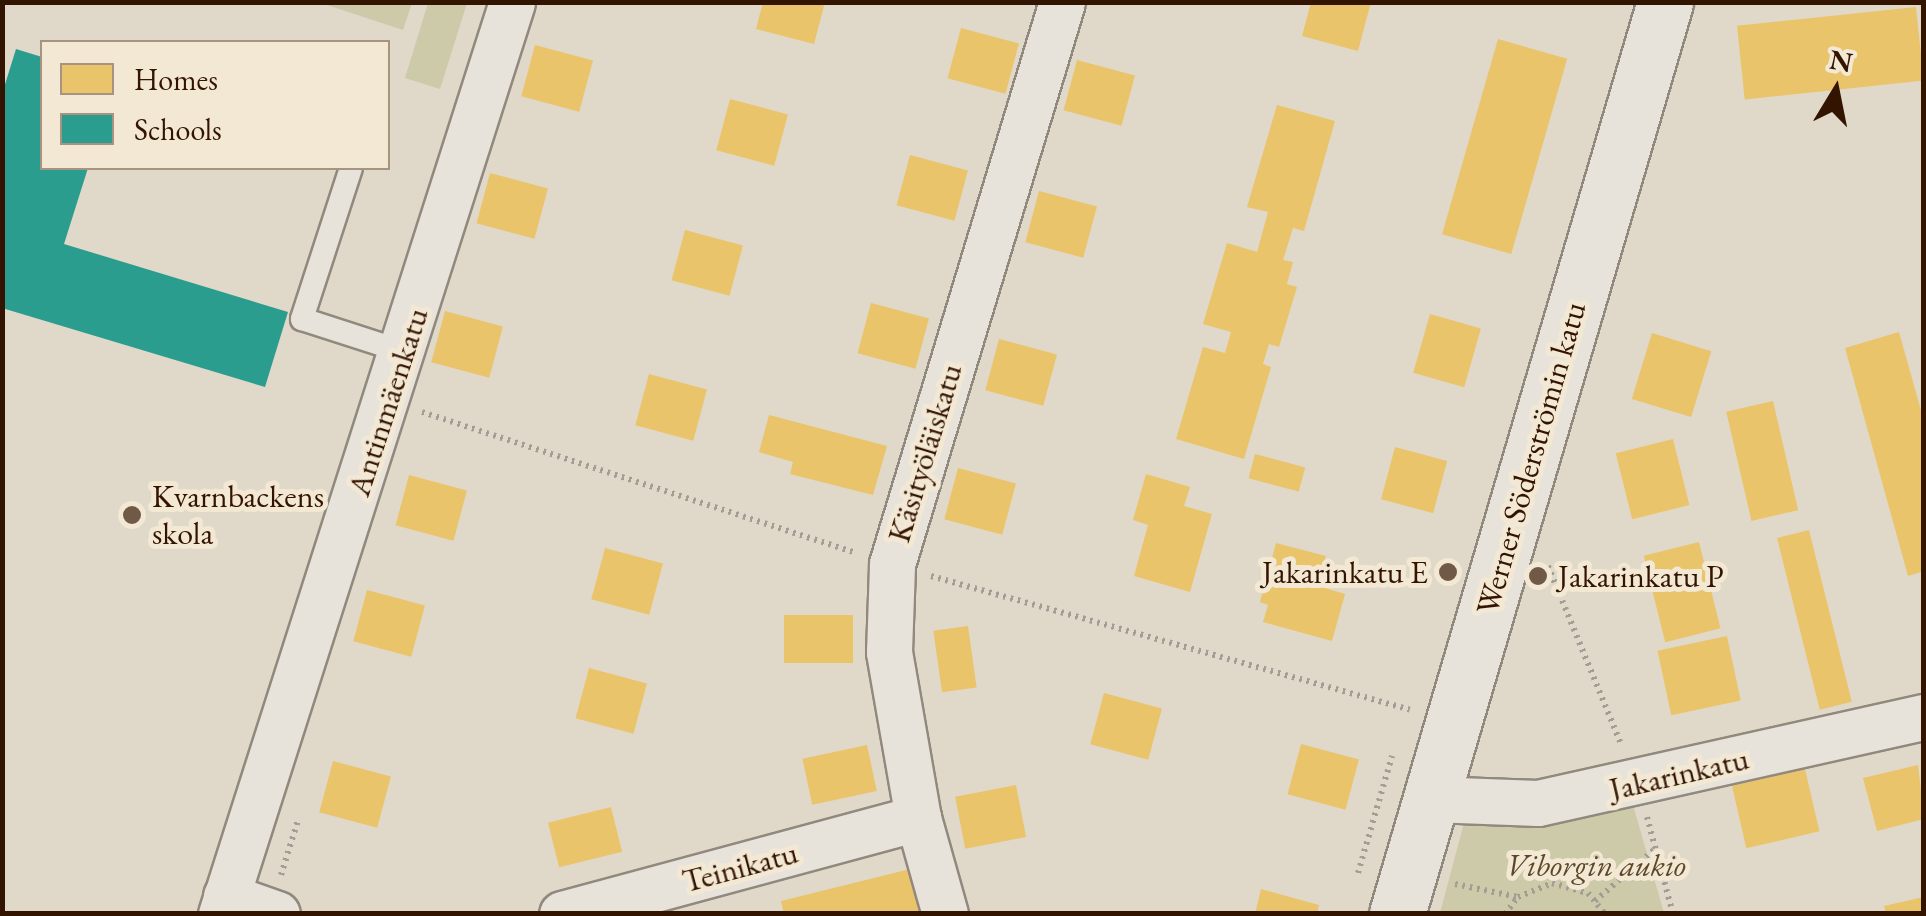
<!DOCTYPE html>
<meta charset="utf-8">
<style>
body{margin:0}
#map{position:relative;width:1926px;height:916px;overflow:hidden;background:#e0d8c8;font-family:"EB Garamond",serif}
div>[style]{position:absolute}
.green>*{inset:0;background:#cccaa8}
.homes>*{inset:0;background:#e9c46a;transform-origin:0 0}
.schools>*{inset:0;background:#2a9d8f}
.path>*{height:6px;margin-top:-3px;transform-origin:0;background:repeating-linear-gradient(90deg,#a49d95 0 2.5px,transparent 0 7.5px)}
.roads{filter:drop-shadow(2px 0 #91897d) drop-shadow(-2px 0 #91897d) drop-shadow(0 2px #91897d) drop-shadow(0 -2px #91897d)}
.lane>*{height:22px;margin:-11px;padding:0 11px;transform-origin:11px;border-radius:11px;background:#e7e3db}
.street>*{height:45px;margin:-22.5px;padding:0 22.5px;transform-origin:22.5px;border-radius:22.5px;background:#e7e3db}
.secondary>*{height:55px;margin:-27.5px;padding:0 27.5px;transform-origin:27.5px;border-radius:27.5px;background:#e7e3db}
.dots>*{width:28px;height:28px;translate:-50% -50%;box-sizing:border-box;border:5px solid #f2e8d4;border-radius:50%}
span{translate:-50% -50%;white-space:nowrap;text-align:center;line-height:1.15;-webkit-text-stroke:10px #f2e8d4;paint-order:stroke}
.street-label{font-size:32px;color:#331401}
.poi-label{font-size:32px;color:#331401}
.left{translate:0 -50%;text-align:left}
.right{translate:-100% -50%;text-align:right}
.park-label{font-size:32px;color:#5c472b;font-style:italic}
.frame{position:absolute;inset:0;border:5px solid #331401;pointer-events:none}
.legend{position:absolute;left:40px;top:40px;width:350px;height:130px;box-sizing:border-box;background:#f2e8d4;border:2px solid #a69380;margin:0;padding:12px 18px;list-style:none;font-size:30px;color:#331401}
.legend li{display:flex;align-items:center;gap:20px;height:50px}
.legend b{width:50px;border:2px solid #a69380}
.north{position:absolute;left:1786px;top:40px;width:100px;height:100px;-webkit-text-stroke:8px #f2e8d4;paint-order:stroke;rotate:10deg;font-size:28px;font-weight:700;line-height:40px;text-align:center;color:#331401}
.north::after{content:'';display:block;margin:auto;width:35px;height:45px;background:#331401;clip-path:polygon(50% 0,100% 100%,50% 72%,0 100%)}
</style>
<div id="map">
<div class="green">
<i style="clip-path:polygon(321px 3px,412px 3px,403px 30px)"></i>
<i style="clip-path:polygon(428px 3px,467px 3px,440px 89px,405px 78px)"></i>
<i style="clip-path:polygon(1633px 805px,1664px 913px,1440px 913px,1464px 823px,1537px 827px)"></i>
</div>
<div class="homes">
<i style="clip-path:polygon(763px 2px,825px 2px,814px 44px,756px 29px)"></i>
<i style="clip-path:polygon(1311px 2px,1371px 2px,1358px 51px,1302px 36px)"></i>
<i style="left:1916px;top:7px;width:74px;height:180px;rotate:84deg"></i>
<i style="left:961px;top:28px;width:60px;height:52px;rotate:15deg"></i>
<i style="left:1498px;top:39px;width:72px;height:203px;rotate:16deg"></i>
<i style="left:535px;top:45px;width:60px;height:53px;rotate:15deg"></i>
<i style="left:1077px;top:60px;width:60px;height:52px;rotate:15deg"></i>
<i style="left:730px;top:99px;width:60px;height:53px;rotate:15deg"></i>
<i style="clip-path:polygon(1277px 105px,1335px 121px,1304px 231px,1293px 228px,1283px 260px,1293px 262px,1287px 284px,1297px 287px,1279px 347px,1269px 344px,1263px 364px,1271px 367px,1244px 459px,1176px 439px,1203px 347px,1225px 353px,1231px 332px,1203px 324px,1227px 243px,1257px 252px,1268px 212px,1247px 207px)"></i>
<i style="left:910px;top:155px;width:60px;height:52px;rotate:15deg"></i>
<i style="left:490px;top:173px;width:60px;height:52px;rotate:15deg"></i>
<i style="left:1039px;top:191px;width:60px;height:53px;rotate:15deg"></i>
<i style="left:685px;top:230px;width:60px;height:52px;rotate:15deg"></i>
<i style="left:871px;top:303px;width:60px;height:52px;rotate:15deg"></i>
<i style="left:445px;top:311px;width:60px;height:53px;rotate:15deg"></i>
<i style="left:1430px;top:314px;width:53px;height:61px;rotate:16deg"></i>
<i style="clip-path:polygon(1899px 332px,1924px 421px,1924px 571px,1908px 576px,1845px 348px)"></i>
<i style="left:1652px;top:333px;width:62px;height:69px;rotate:17deg"></i>
<i style="left:999px;top:339px;width:60px;height:53px;rotate:15deg"></i>
<i style="left:649px;top:374px;width:60px;height:53px;rotate:15deg"></i>
<i style="left:1773px;top:401px;width:112px;height:48px;rotate:77deg"></i>
<i style="clip-path:polygon(769px 415px,887px 446px,873px 495px,790px 474px,793px 462px,759px 452px)"></i>
<i style="left:1673px;top:439px;width:68px;height:59px;rotate:76deg"></i>
<i style="left:1395px;top:447px;width:54px;height:54px;rotate:15deg"></i>
<i style="left:1255px;top:454px;width:52px;height:25px;rotate:15deg"></i>
<i style="left:958px;top:468px;width:60px;height:53px;rotate:15deg"></i>
<i style="clip-path:polygon(1146px 474px,1190px 487px,1184px 506px,1212px 514px,1190px 592px,1134px 576px,1148px 525px,1133px 520px)"></i>
<i style="left:409px;top:475px;width:60px;height:52px;rotate:15deg"></i>
<i style="left:1809px;top:530px;width:177px;height:33px;rotate:76deg"></i>
<i style="left:1699px;top:542px;width:89px;height:57px;rotate:76deg"></i>
<i style="clip-path:polygon(1276px 543px,1326px 556px,1318px 586px,1345px 594px,1332px 641px,1263px 622px,1268px 605px,1260px 602px)"></i>
<i style="left:605px;top:548px;width:60px;height:53px;rotate:15deg"></i>
<i style="left:367px;top:590px;width:60px;height:53px;rotate:15deg"></i>
<i style="left:784px;top:615px;width:69px;height:48px"></i>
<i style="left:968px;top:626px;width:62px;height:35px;rotate:82deg"></i>
<i style="left:1727px;top:636px;width:66px;height:71px;rotate:78deg"></i>
<i style="left:589px;top:668px;width:60px;height:52px;rotate:15deg"></i>
<i style="left:1104px;top:693px;width:60px;height:53px;rotate:15deg"></i>
<i style="left:1301px;top:744px;width:60px;height:52px;rotate:15deg"></i>
<i style="left:867px;top:745px;width:47px;height:66px;rotate:78deg"></i>
<i style="left:333px;top:761px;width:60px;height:53px;rotate:15deg"></i>
<i style="clip-path:polygon(1918px 765px,1924px 819px,1877px 831px,1863px 778px)"></i>
<i style="left:1805px;top:769px;width:64px;height:75px;rotate:77deg"></i>
<i style="left:1016px;top:785px;width:53px;height:62px;rotate:79deg"></i>
<i style="left:611px;top:807px;width:46px;height:65px;rotate:76deg"></i>
<i style="clip-path:polygon(910px 869px,921px 914px,784px 914px,781px 901px)"></i>
<i style="clip-path:polygon(1261px 889px,1319px 905px,1317px 914px,1255px 914px)"></i>
<i style="clip-path:polygon(1924px 897px,1924px 914px,1886px 914px,1884px 906px)"></i>
</div>
<div class="schools">
<i style="clip-path:polygon(16px 49px,42px 57px,42px 168px,88px 168px,64px 244px,288px 312px,265px 387px,2px 308px,2px 94px)"></i>
</div>
<div class="path">
<i style="left:422px;top:412px;width:457px;rotate:18deg"></i>
<i style="left:1548px;top:566px;width:192px;rotate:67.7deg"></i>
<i style="left:931px;top:576px;width:497px;rotate:15.6deg"></i>
<i style="left:1647px;top:817px;width:100px;rotate:75deg"></i>
<i style="left:1358px;top:873px;width:122px;rotate:-73.8deg"></i>
<i style="left:281px;top:875px;width:58px;rotate:-72.8deg"></i>
<i style="left:1455px;top:884px;width:64px;rotate:11.7deg"></i>
<i style="left:1595px;top:901px;width:79px;rotate:-40.9deg"></i>
<i style="left:1505px;top:914px;width:21px;rotate:-53deg"></i>
<i style="left:1518px;top:897px;width:37px;rotate:-22deg"></i>
<i style="left:1552px;top:883px;width:37px;rotate:16deg"></i>
<i style="left:1588px;top:893px;width:27px;rotate:51deg"></i>
</div>
<div class="roads">
<div class="lane">
<i style="left:351px;top:168px;width:159px;rotate:108deg"></i>
<i style="left:302px;top:319px;width:107px;rotate:17.9deg"></i>
</div>
<div class="street">
<i style="left:1431px;top:799px;width:107px;rotate:2.1deg"></i>
<i style="left:1538px;top:803px;width:395px;rotate:-12.6deg"></i>
<i style="left:226px;top:896px;width:54px;rotate:19.4deg"></i>
<i style="left:221px;top:914px;width:957px;rotate:-72.3deg"></i>
<i style="left:562px;top:914px;width:369px;rotate:-15.1deg"></i>
<i style="left:945px;top:914px;width:100px;rotate:-105.7deg"></i>
<i style="left:918px;top:818px;width:169px;rotate:-99.9deg"></i>
<i style="left:889px;top:652px;width:88px;rotate:-88deg"></i>
<i style="left:892px;top:564px;width:587px;rotate:-73.17deg"></i>
</div>
<div class="secondary">
<i style="left:1397px;top:914px;width:951px;rotate:-73.62deg"></i>
</div>
</div>
<div class="dots">
<i style="left:132px;top:515px;background:#705947"></i>
<i style="left:1448px;top:572px;background:#705947"></i>
<i style="left:1538px;top:576px;background:#705947"></i>
</div>
<div class="street-label">
<span style="left:388px;top:402px;rotate:-72deg">Antinmäenkatu</span>
<span style="left:925px;top:453px;rotate:-73deg">Käsityöläiskatu</span>
<span style="left:1531px;top:458px;rotate:-74deg">Werner Söderströmin katu</span>
<span style="left:1679px;top:774px;rotate:-13deg">Jakarinkatu</span>
<span style="left:740px;top:867px;rotate:-15deg">Teinikatu</span>
</div>
<div class="poi-label">
<span class="left" style="left:152px;top:515px">Kvarnbackens<br>skola</span>
<span class="right" style="left:1428px;top:572px">Jakarinkatu E</span>
<span class="left" style="left:1558px;top:576px">Jakarinkatu P</span>
</div>
<div class="park-label">
<span style="left:1596px;top:865px">Viborgin aukio</span>
</div>
<div class="frame"></div>
<ul class="legend">
<li><b style="height:28px;background:#e9c46a"></b>Homes</li>
<li><b style="height:28px;background:#2a9d8f"></b>Schools</li>
</ul>
<div class="north">N</div>
</div>
